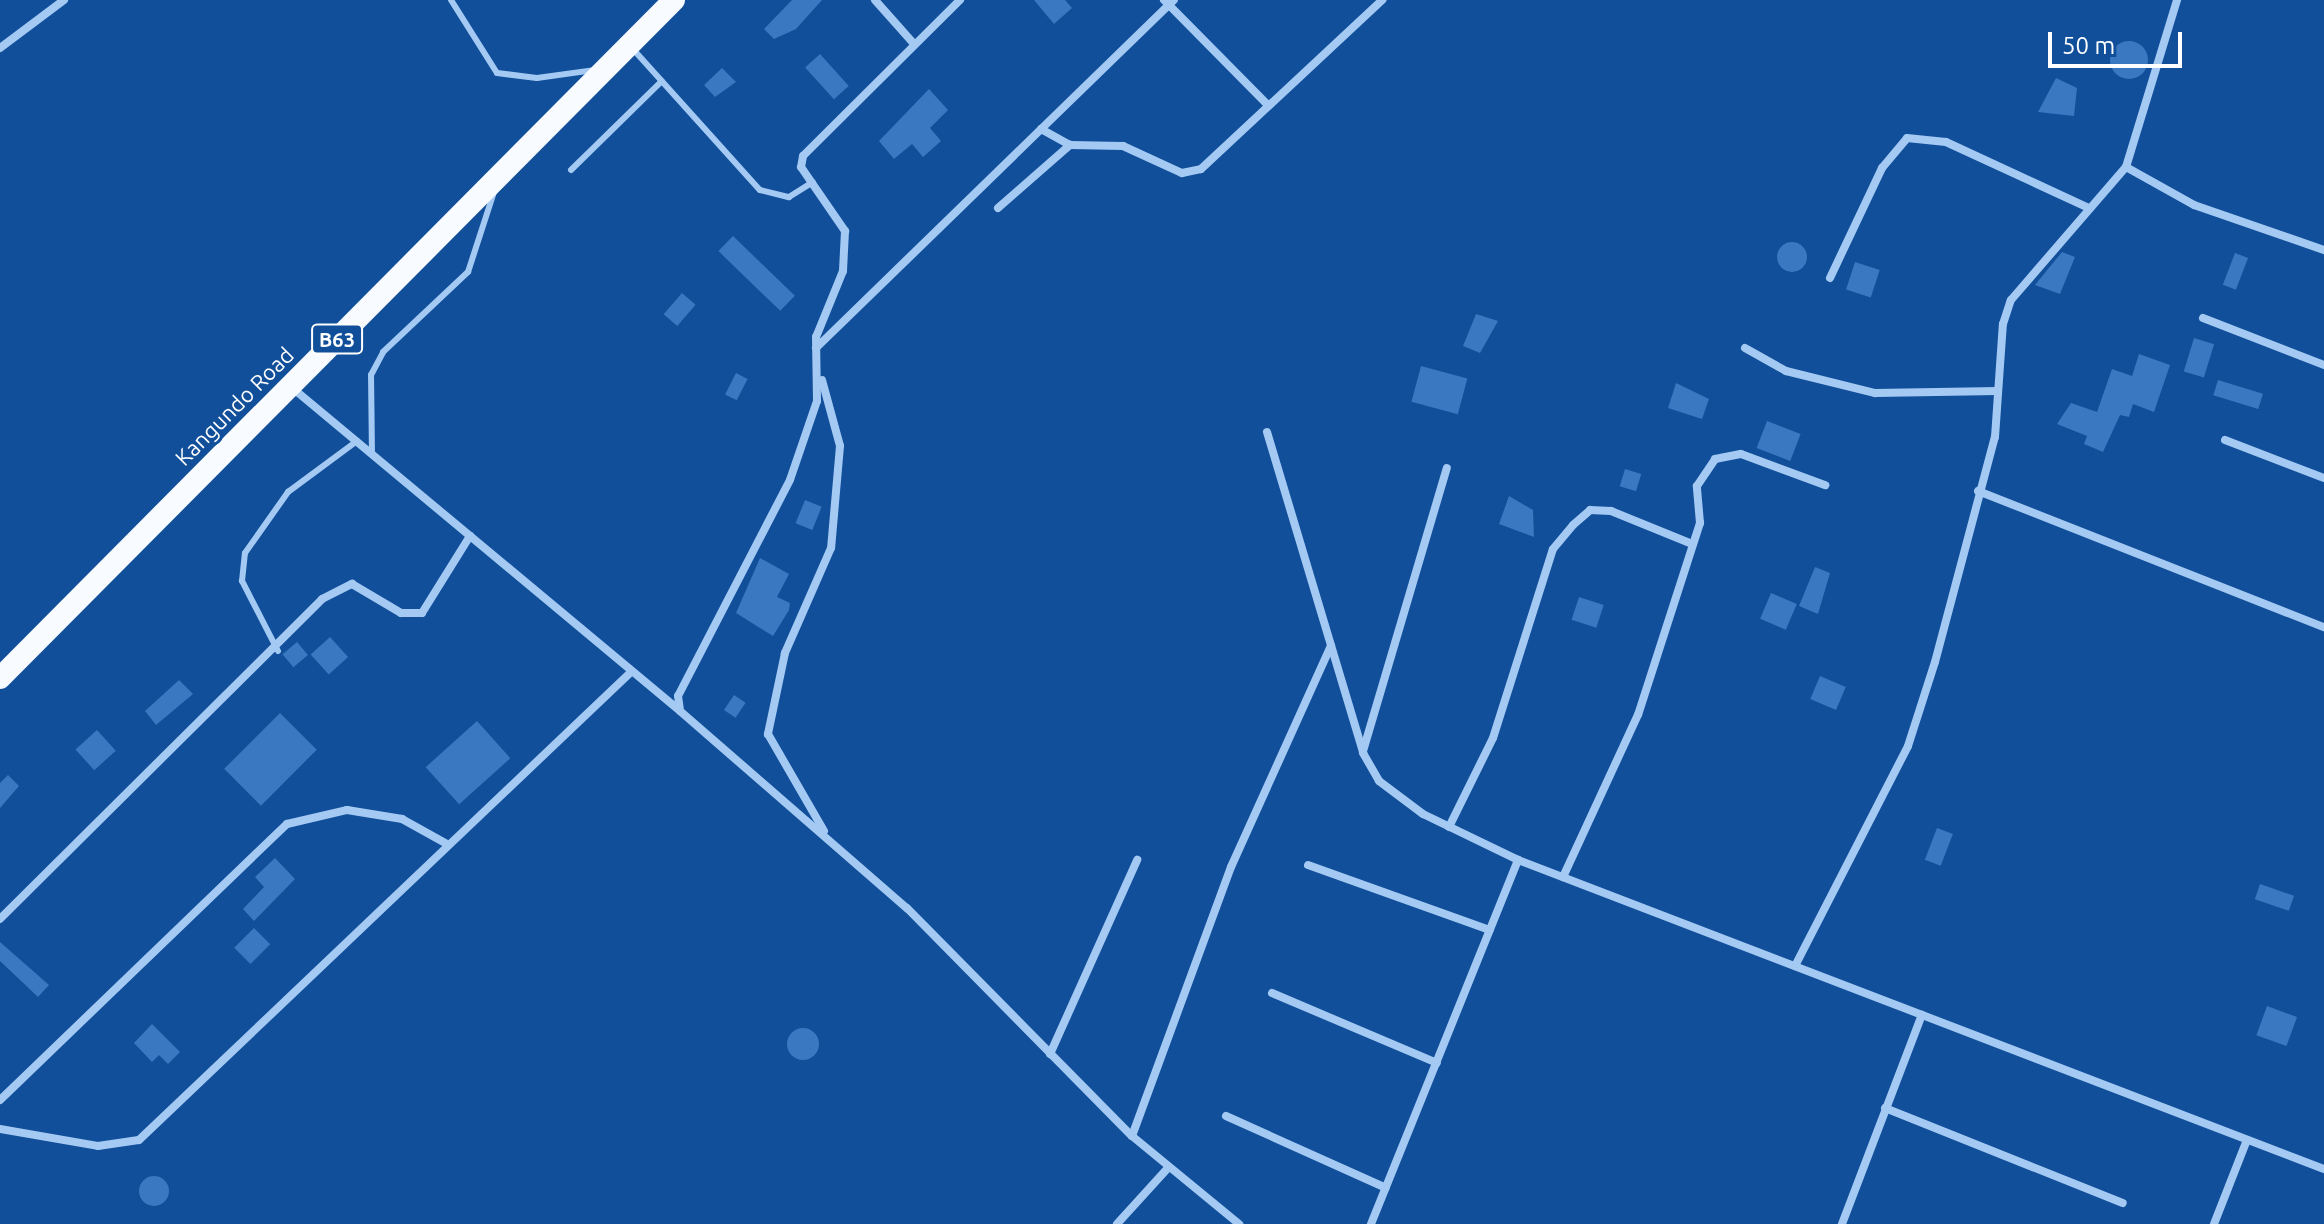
<!DOCTYPE html>
<style>
body{margin:0}
#map{position:relative;width:2324px;height:1224px;overflow:hidden;background:#114f9a;font-family:Ubuntu,sans-serif}
div>[style]{position:absolute}
.building>*{inset:0;background:#3a78c1;transform-origin:0 0}
.round{border-radius:50%}
.service>*{height:6px;margin:-3px;padding:0 3px;transform-origin:3px;border-radius:3px;background:#a4caf4}
.minor>*{height:8px;margin:-4px;padding:0 4px;transform-origin:4px;border-radius:4px;background:#a4caf4}
.trunk>*{height:22px;margin:-11px;padding:0 11px;transform-origin:11px;border-radius:11px;background:#f8fbff}
span{translate:-50% -50%;white-space:nowrap;text-align:center;line-height:1.15;-webkit-text-stroke:6px #114f9a;paint-order:stroke}
.shield-label span{padding:2px 6px;background:#114f9a;border:2px solid;border-radius:6px;-webkit-text-stroke-width:0}
.shield-label{font-size:20px;color:#fff;font-weight:700}
.street-label{font-size:22px;color:#fff}
.scale{position:absolute;left:2048px;top:32px;width:134px;height:36px;box-sizing:border-box;border:4px solid #fff;border-top:0;padding-left:10px;font-size:24px;line-height:28px;white-space:nowrap;color:#fff;-webkit-text-stroke:6px #114f9a;paint-order:stroke}
</style>
<div id="map">
<div class="building">
<i style="clip-path:polygon(792px 0,822px 0,796px 29px,774px 39px,764px 29px)"></i>
<i style="clip-path:polygon(1034px 0,1065px 0,1072px 8px,1054px 24px)"></i>
<i class="round" style="left:2110px;top:41px;width:38px;height:38px"></i>
<i style="left:820px;top:54px;width:43px;height:20px;rotate:48deg"></i>
<i style="clip-path:polygon(722px 68px,736px 82px,715px 97px,704px 85px)"></i>
<i style="clip-path:polygon(2056px 78px,2077px 88px,2074px 116px,2038px 112px)"></i>
<i style="clip-path:polygon(929px 89px,948px 110px,930px 128px,941px 141px,923px 157px,912px 144px,894px 159px,879px 141px)"></i>
<i style="left:733px;top:236px;width:86px;height:21px;rotate:44deg"></i>
<i class="round" style="left:1777px;top:242px;width:30px;height:30px"></i>
<i style="clip-path:polygon(2062px 252px,2075px 257px,2060px 294px,2035px 285px)"></i>
<i style="left:2235px;top:253px;width:14px;height:34px;rotate:21deg"></i>
<i style="left:1855px;top:262px;width:26px;height:29px;rotate:18deg"></i>
<i style="left:682px;top:293px;width:18px;height:28px;rotate:41deg"></i>
<i style="clip-path:polygon(1476px 314px,1498px 321px,1480px 353px,1463px 346px)"></i>
<i style="left:2194px;top:338px;width:21px;height:35px;rotate:17deg"></i>
<i style="clip-path:polygon(2139px 354px,2170px 365px,2154px 412px,2133px 404px,2129px 417px,2120px 415px,2103px 452px,2084px 444px,2087px 436px,2057px 424px,2071px 403px,2097px 412px,2112px 369px,2132px 376px)"></i>
<i style="left:1421px;top:366px;width:48px;height:37px;rotate:15deg"></i>
<i style="left:736px;top:373px;width:13px;height:24px;rotate:27deg"></i>
<i style="left:2218px;top:380px;width:47px;height:16px;rotate:17deg"></i>
<i style="clip-path:polygon(1676px 383px,1709px 399px,1702px 419px,1668px 408px)"></i>
<i style="left:1767px;top:421px;width:36px;height:29px;rotate:21deg"></i>
<i style="left:1625px;top:469px;width:17px;height:18px;rotate:17deg"></i>
<i style="clip-path:polygon(1509px 496px,1533px 510px,1534px 537px,1499px 524px)"></i>
<i style="left:805px;top:500px;width:18px;height:25px;rotate:22deg"></i>
<i style="clip-path:polygon(760px 558px,789px 574px,777px 597px,790px 603px,789px 610px,773px 636px,736px 613px)"></i>
<i style="clip-path:polygon(1815px 567px,1830px 573px,1818px 614px,1799px 606px)"></i>
<i style="left:1771px;top:593px;width:28px;height:28px;rotate:23deg"></i>
<i style="left:1579px;top:597px;width:26px;height:24px;rotate:18deg"></i>
<i style="left:330px;top:637px;width:27px;height:26px;rotate:48deg"></i>
<i style="left:297px;top:642px;width:17px;height:19px;rotate:50deg"></i>
<i style="left:1820px;top:676px;width:28px;height:25px;rotate:23deg"></i>
<i style="clip-path:polygon(179px 680px,193px 694px,156px 725px,145px 711px)"></i>
<i style="left:734px;top:695px;width:14px;height:18px;rotate:34deg"></i>
<i style="left:280px;top:713px;width:52px;height:79px;rotate:45deg"></i>
<i style="left:477px;top:721px;width:50px;height:69px;rotate:48deg"></i>
<i style="left:97px;top:730px;width:28px;height:29px;rotate:48deg"></i>
<i style="clip-path:polygon(8px 775px,19px 786px,0 808px,0 783px)"></i>
<i style="left:1937px;top:828px;width:17px;height:34px;rotate:21deg"></i>
<i style="clip-path:polygon(275px 858px,295px 879px,254px 921px,243px 909px,264px 887px,255px 877px)"></i>
<i style="left:2260px;top:884px;width:36px;height:16px;rotate:19deg"></i>
<i style="left:254px;top:928px;width:23px;height:28px;rotate:45deg"></i>
<i style="clip-path:polygon(0 942px,49px 985px,38px 997px,0 961px)"></i>
<i style="left:2267px;top:1006px;width:32px;height:31px;rotate:20deg"></i>
<i style="clip-path:polygon(152px 1024px,180px 1052px,168px 1064px,159px 1055px,152px 1062px,134px 1043px)"></i>
<i class="round" style="left:787px;top:1028px;width:32px;height:32px"></i>
<i class="round" style="left:139px;top:1176px;width:30px;height:30px"></i>
</div>
<div class="service">
<i style="left:451px;top:0;width:86px;rotate:57.8deg"></i>
<i style="left:497px;top:73px;width:40px;rotate:7.1deg"></i>
<i style="left:537px;top:78px;width:59px;rotate:-7.9deg"></i>
<i style="left:632px;top:48px;width:191px;rotate:48deg"></i>
<i style="left:760px;top:190px;width:30px;rotate:14deg"></i>
<i style="left:789px;top:197px;width:28px;rotate:-32deg"></i>
<i style="left:571px;top:170px;width:127px;rotate:-44.4deg"></i>
<i style="left:372px;top:455px;width:80px;rotate:-90.7deg"></i>
<i style="left:371px;top:375px;width:26px;rotate:-62deg"></i>
<i style="left:383px;top:352px;width:117px;rotate:-43.3deg"></i>
<i style="left:468px;top:272px;width:84px;rotate:-72deg"></i>
<i style="left:278px;top:651px;width:79px;rotate:-117.2deg"></i>
<i style="left:242px;top:581px;width:28px;rotate:-84deg"></i>
<i style="left:245px;top:553px;width:75px;rotate:-54.8deg"></i>
<i style="left:288px;top:492px;width:86px;rotate:-36.5deg"></i>
</div>
<div class="minor">
<i style="left:875px;top:0;width:59px;rotate:48.4deg"></i>
<i style="left:960px;top:0;width:221px;rotate:135.2deg"></i>
<i style="left:803px;top:156px;width:11px;rotate:100deg"></i>
<i style="left:801px;top:167px;width:78px;rotate:55.5deg"></i>
<i style="left:845px;top:231px;width:40px;rotate:92.9deg"></i>
<i style="left:843px;top:271px;width:71px;rotate:112.2deg"></i>
<i style="left:816px;top:337px;width:64px;rotate:89.1deg"></i>
<i style="left:817px;top:401px;width:83px;rotate:108.9deg"></i>
<i style="left:790px;top:480px;width:243px;rotate:117.4deg"></i>
<i style="left:678px;top:696px;width:15px;rotate:82deg"></i>
<i style="left:680px;top:711px;width:301px;rotate:41deg"></i>
<i style="left:907px;top:908px;width:320px;rotate:45.4deg"></i>
<i style="left:1132px;top:1136px;width:139px;rotate:39.4deg"></i>
<i style="left:1164px;top:0;width:145px;rotate:45.3deg"></i>
<i style="left:0;top:48px;width:80px;rotate:-36.9deg"></i>
<i style="left:1041px;top:129px;width:33px;rotate:29deg"></i>
<i style="left:2126px;top:167px;width:78px;rotate:29.2deg"></i>
<i style="left:2194px;top:205px;width:138px;rotate:19.1deg"></i>
<i style="left:998px;top:208px;width:96px;rotate:-41.2deg"></i>
<i style="left:1070px;top:145px;width:53px;rotate:1.1deg"></i>
<i style="left:1123px;top:146px;width:65px;rotate:24.6deg"></i>
<i style="left:1182px;top:173px;width:19px;rotate:-12deg"></i>
<i style="left:1201px;top:169px;width:248px;rotate:-43deg"></i>
<i style="left:1830px;top:278px;width:122px;rotate:-64.7deg"></i>
<i style="left:1882px;top:168px;width:39px;rotate:-50deg"></i>
<i style="left:1907px;top:138px;width:39px;rotate:6deg"></i>
<i style="left:1946px;top:142px;width:157px;rotate:24.8deg"></i>
<i style="left:2203px;top:318px;width:130px;rotate:21.2deg"></i>
<i style="left:816px;top:348px;width:499px;rotate:-44.2deg"></i>
<i style="left:1745px;top:348px;width:47px;rotate:29.3deg"></i>
<i style="left:1786px;top:371px;width:92px;rotate:13.9deg"></i>
<i style="left:1875px;top:393px;width:123px;rotate:-0.9deg"></i>
<i style="left:822px;top:380px;width:68px;rotate:74.7deg"></i>
<i style="left:840px;top:446px;width:102px;rotate:95deg"></i>
<i style="left:831px;top:548px;width:115px;rotate:113.7deg"></i>
<i style="left:785px;top:653px;width:83px;rotate:101.9deg"></i>
<i style="left:768px;top:734px;width:112px;rotate:60deg"></i>
<i style="left:290px;top:386px;width:506px;rotate:39.79deg"></i>
<i style="left:1267px;top:432px;width:335px;rotate:73.3deg"></i>
<i style="left:1363px;top:753px;width:32px;rotate:60deg"></i>
<i style="left:1379px;top:781px;width:55px;rotate:36.9deg"></i>
<i style="left:1423px;top:814px;width:106px;rotate:25.8deg"></i>
<i style="left:1518px;top:860px;width:863px;rotate:20.98deg"></i>
<i style="left:2225px;top:440px;width:106px;rotate:21deg"></i>
<i style="left:1978px;top:491px;width:372px;rotate:21.5deg"></i>
<i style="left:1363px;top:751px;width:295px;rotate:-73.5deg"></i>
<i style="left:1449px;top:827px;width:99px;rotate:-63.7deg"></i>
<i style="left:1493px;top:738px;width:198px;rotate:-72.4deg"></i>
<i style="left:1553px;top:549px;width:31px;rotate:-50deg"></i>
<i style="left:1573px;top:525px;width:23px;rotate:-41deg"></i>
<i style="left:1590px;top:510px;width:21px;rotate:3deg"></i>
<i style="left:1611px;top:511px;width:85px;rotate:22.1deg"></i>
<i style="left:1308px;top:865px;width:193px;rotate:19.7deg"></i>
<i style="left:1563px;top:877px;width:179px;rotate:-65.2deg"></i>
<i style="left:1638px;top:715px;width:202px;rotate:-72.1deg"></i>
<i style="left:1700px;top:523px;width:37px;rotate:-95deg"></i>
<i style="left:1697px;top:486px;width:32px;rotate:-56deg"></i>
<i style="left:1715px;top:459px;width:26px;rotate:-11deg"></i>
<i style="left:1741px;top:454px;width:90px;rotate:20.3deg"></i>
<i style="left:0;top:919px;width:454px;rotate:-44.8deg"></i>
<i style="left:322px;top:599px;width:34px;rotate:-27deg"></i>
<i style="left:352px;top:584px;width:57px;rotate:30.6deg"></i>
<i style="left:401px;top:613px;width:21px"></i>
<i style="left:422px;top:613px;width:91px;rotate:-58.1deg"></i>
<i style="left:1795px;top:966px;width:247px;rotate:-62.8deg"></i>
<i style="left:1908px;top:746px;width:88px;rotate:-72.2deg"></i>
<i style="left:1935px;top:662px;width:233px;rotate:-75.1deg"></i>
<i style="left:1995px;top:437px;width:113px;rotate:-86deg"></i>
<i style="left:2003px;top:324px;width:25px;rotate:-72deg"></i>
<i style="left:2011px;top:300px;width:176px;rotate:-49.2deg"></i>
<i style="left:2126px;top:167px;width:175px;rotate:-73deg"></i>
<i style="left:1272px;top:993px;width:179px;rotate:23deg"></i>
<i style="left:1050px;top:1054px;width:213px;rotate:-65.8deg"></i>
<i style="left:0;top:1100px;width:398px;rotate:-43.9deg"></i>
<i style="left:287px;top:824px;width:62px;rotate:-13.1deg"></i>
<i style="left:347px;top:810px;width:56px;rotate:9.3deg"></i>
<i style="left:402px;top:819px;width:51px;rotate:29.1deg"></i>
<i style="left:1885px;top:1108px;width:256px;rotate:21.8deg"></i>
<i style="left:1226px;top:1116px;width:175px;rotate:24.2deg"></i>
<i style="left:0;top:1129px;width:99px;rotate:9.8deg"></i>
<i style="left:98px;top:1146px;width:41px;rotate:-8.3deg"></i>
<i style="left:139px;top:1140px;width:680px;rotate:-43.57deg"></i>
<i style="left:1132px;top:1136px;width:287px;rotate:-69.8deg"></i>
<i style="left:1231px;top:867px;width:243px;rotate:-65.7deg"></i>
<i style="left:1117px;top:1224px;width:76px;rotate:-47.7deg"></i>
<i style="left:1371px;top:1224px;width:393px;rotate:-68deg"></i>
<i style="left:1842px;top:1224px;width:224px;rotate:-69.1deg"></i>
<i style="left:2214px;top:1224px;width:90px;rotate:-68.6deg"></i>
</div>
<div class="trunk">
<i style="left:0;top:678px;width:956px;rotate:-45.17deg"></i>
</div>
<div class="shield-label">
<span style="left:337px;top:339px">B63</span>
</div>
<div class="street-label">
<span style="left:234px;top:406px;rotate:-45deg">Kangundo Road</span>
</div>
<div class="scale">50 m</div>
</div>
